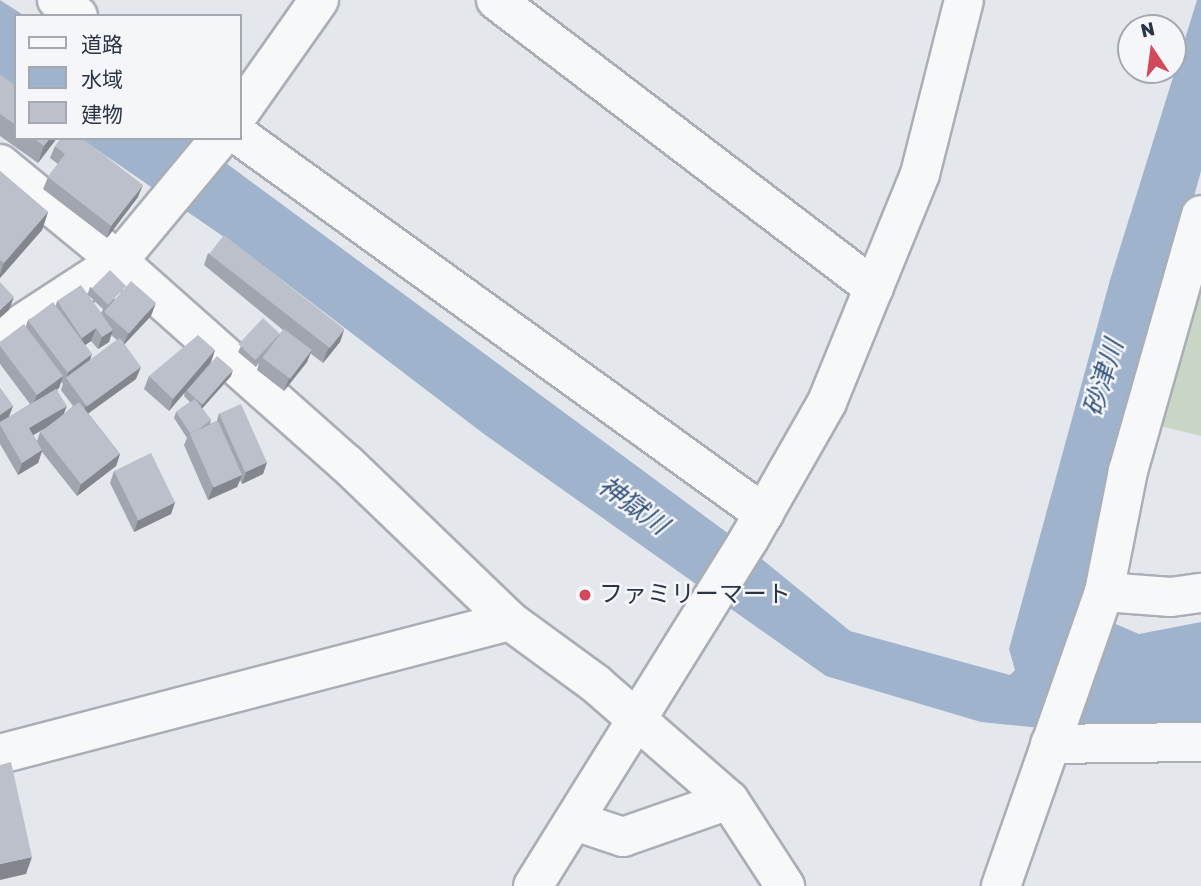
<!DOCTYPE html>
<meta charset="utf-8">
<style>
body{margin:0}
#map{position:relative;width:1201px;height:886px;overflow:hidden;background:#e4e7ec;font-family:Rubik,"Noto Sans JP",sans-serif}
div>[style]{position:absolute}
.green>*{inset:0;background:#c9d6c5}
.water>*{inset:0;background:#9fb4cc}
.roads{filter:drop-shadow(2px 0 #a9aeb7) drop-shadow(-2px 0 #a9aeb7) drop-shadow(0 2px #a9aeb7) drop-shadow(0 -2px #a9aeb7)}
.minor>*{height:38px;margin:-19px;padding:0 19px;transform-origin:19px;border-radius:19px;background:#f7f8fa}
.wall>*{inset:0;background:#a1a5ae}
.shaded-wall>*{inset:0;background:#83868d}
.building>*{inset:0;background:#bbc0ca;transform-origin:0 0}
.dots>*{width:19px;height:19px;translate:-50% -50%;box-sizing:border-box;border:4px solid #f4f6f9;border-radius:50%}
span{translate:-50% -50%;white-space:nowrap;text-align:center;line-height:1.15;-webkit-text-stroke:5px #f4f6f9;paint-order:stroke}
.poi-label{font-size:24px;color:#2b3445}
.left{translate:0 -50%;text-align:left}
.water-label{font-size:26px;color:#34527a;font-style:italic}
.legend{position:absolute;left:14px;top:14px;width:228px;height:126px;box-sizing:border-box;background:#f4f6f9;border:2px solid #a4a8b1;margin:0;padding:9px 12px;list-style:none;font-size:21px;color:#2b3445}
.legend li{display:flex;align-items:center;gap:14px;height:35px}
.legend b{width:35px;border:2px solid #a4a8b1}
.north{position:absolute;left:1117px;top:14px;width:70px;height:70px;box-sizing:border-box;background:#f4f6f9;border:2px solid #a4a8b1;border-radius:50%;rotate:347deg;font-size:19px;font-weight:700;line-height:28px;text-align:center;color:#2b3445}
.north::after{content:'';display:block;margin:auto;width:24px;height:32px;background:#d1495b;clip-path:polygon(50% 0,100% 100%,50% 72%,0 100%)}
</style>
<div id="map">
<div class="green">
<i style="clip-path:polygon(1201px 264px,1201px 436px,1152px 424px)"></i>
</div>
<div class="water">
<i style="clip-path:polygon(0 0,25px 16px,16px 16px,16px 92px,0 80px)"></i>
<i style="clip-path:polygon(1197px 0,1201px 0,1201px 171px,1159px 324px,1090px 613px,1139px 634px,1201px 622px,1201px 728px,1151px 739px,981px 722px,826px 676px,484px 434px,240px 248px,80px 138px,192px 138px,752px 551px,850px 631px,1010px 675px,1015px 670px,1009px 649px,1110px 280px)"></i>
</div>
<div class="roads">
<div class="minor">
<i style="left:57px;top:0;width:26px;rotate:37deg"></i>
<i style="left:496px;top:0;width:475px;rotate:37.3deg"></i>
<i style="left:240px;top:112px;width:137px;rotate:-54.8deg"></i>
<i style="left:240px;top:136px;width:646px;rotate:35.81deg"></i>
<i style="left:0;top:164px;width:153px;rotate:39.4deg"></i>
<i style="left:118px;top:261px;width:306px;rotate:41.6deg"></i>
<i style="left:347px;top:464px;width:226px;rotate:43.9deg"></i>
<i style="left:510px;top:621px;width:107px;rotate:36.2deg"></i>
<i style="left:596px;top:684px;width:176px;rotate:41.1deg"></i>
<i style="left:729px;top:800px;width:103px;rotate:56.9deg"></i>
<i style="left:0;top:338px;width:141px;rotate:-33.1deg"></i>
<i style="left:118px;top:261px;width:160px;rotate:-50.3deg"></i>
<i style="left:1104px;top:592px;width:67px;rotate:4.3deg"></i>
<i style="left:1171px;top:597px;width:30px;rotate:-8deg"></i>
<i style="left:1050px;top:744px;width:151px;rotate:-0.8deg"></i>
<i style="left:0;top:754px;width:527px;rotate:-14.62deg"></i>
<i style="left:575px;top:821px;width:51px;rotate:18.4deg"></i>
<i style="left:623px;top:837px;width:112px;rotate:-19.2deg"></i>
<i style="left:533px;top:886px;width:409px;rotate:-58.1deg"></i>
<i style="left:749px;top:539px;width:158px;rotate:-60.3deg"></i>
<i style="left:827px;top:402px;width:246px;rotate:-67.8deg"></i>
<i style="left:920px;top:174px;width:179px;rotate:-75.8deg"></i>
<i style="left:1001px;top:886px;width:312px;rotate:-70.7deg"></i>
<i style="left:1104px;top:592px;width:123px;rotate:-78.8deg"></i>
<i style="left:1128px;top:471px;width:266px;rotate:-74.1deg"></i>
</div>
</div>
<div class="wall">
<i style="clip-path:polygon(0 74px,16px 86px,16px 138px,57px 138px,38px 163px,0 136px)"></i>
<i style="clip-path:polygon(55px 146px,138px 197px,107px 238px,43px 189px,48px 177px,58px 164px,50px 158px)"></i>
<i style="clip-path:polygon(0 171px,48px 212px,42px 230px,0 278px)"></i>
<i style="clip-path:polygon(208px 253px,344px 330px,340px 342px,323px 363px,310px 353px,307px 362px,284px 391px,257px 370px,259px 363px,256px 367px,238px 352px,241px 346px,280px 334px,283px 330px,204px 265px)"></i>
<i style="clip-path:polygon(evenodd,90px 287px,151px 316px,124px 344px,136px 379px,88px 413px,120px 454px,116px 466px,77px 496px,42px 452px,38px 463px,18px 475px,0 444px,0 388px,13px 406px,9px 417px,30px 404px,0 364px,0 342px,26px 326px,28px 320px,56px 305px,57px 301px,88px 293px,90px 287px,88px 295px,103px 309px,101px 313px,88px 295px,90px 287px,111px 335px,117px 340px,90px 360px,85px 345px,91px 341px,98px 349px,109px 342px,111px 335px,90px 287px,61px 382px,63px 384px,61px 390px,73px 406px,64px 414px,57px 389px,59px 388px,61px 382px,90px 287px,46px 428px,40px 432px,37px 441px,33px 435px,46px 428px)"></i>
<i style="clip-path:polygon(215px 350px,211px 362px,231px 376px,202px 408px,211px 420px,210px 424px,217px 421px,219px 413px,267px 462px,263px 474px,242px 484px,240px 480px,237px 487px,208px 500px,184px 445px,187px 438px,174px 418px,176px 412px,190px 402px,184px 396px,185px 391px,169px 411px,144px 389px,149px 376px)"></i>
<i style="clip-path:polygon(114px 471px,175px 502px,171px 514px,134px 532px,110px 483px)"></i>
</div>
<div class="shaded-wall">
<i style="clip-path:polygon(50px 138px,57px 138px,38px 163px,44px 146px)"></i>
<i style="clip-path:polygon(143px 185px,138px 197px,107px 238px,111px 226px)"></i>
<i style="clip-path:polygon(48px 212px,42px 230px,0 278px,0 274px,4px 263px)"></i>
<i style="clip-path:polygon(14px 297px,9px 310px,0 318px,0 310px)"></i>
<i style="clip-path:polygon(156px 303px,151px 316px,123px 346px,128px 334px)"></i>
<i style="clip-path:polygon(96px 328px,91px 341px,78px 350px,82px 338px)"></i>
<i style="clip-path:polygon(113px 330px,109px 342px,98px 349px,102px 337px)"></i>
<i style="clip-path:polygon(344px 330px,340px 342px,323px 363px,327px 351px)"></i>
<i style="clip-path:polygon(215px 350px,211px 362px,169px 411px,173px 399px)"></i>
<i style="clip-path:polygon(312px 350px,307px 362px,284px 391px,289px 379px)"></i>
<i style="clip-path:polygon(92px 354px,88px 366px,66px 378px,68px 373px)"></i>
<i style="clip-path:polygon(141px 367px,136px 379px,82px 418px,86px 405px)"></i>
<i style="clip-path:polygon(233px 370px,231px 376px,200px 411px,202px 404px)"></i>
<i style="clip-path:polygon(63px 376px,59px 388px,32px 407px,37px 395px)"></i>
<i style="clip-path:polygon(13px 406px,8px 418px,0 424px,0 415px)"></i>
<i style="clip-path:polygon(67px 406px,62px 418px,25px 440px,29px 428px)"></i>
<i style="clip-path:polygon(42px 450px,38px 463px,18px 475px,22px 463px)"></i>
<i style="clip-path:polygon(120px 454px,116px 466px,77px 496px,81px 484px)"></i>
<i style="clip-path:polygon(267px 462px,263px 474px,242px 484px,246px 472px)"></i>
<i style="clip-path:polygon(242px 475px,237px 487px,208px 500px,213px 487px)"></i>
<i style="clip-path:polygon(175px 502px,171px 514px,134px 532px,138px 520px)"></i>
<i style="clip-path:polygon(32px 857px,26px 874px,0 880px,0 864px)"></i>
</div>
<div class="building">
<i style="clip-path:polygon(0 74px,16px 86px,16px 125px,0 114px)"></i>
<i style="clip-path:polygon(33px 138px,50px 138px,44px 146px)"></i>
<i style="clip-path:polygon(61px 138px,82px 138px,143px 185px,111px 226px,48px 177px,65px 154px,55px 146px)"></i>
<i style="clip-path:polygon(0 171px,48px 212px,4px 263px,0 260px)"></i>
<i style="left:224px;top:235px;width:153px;height:24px;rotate:38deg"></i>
<i style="left:110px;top:270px;width:23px;height:26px;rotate:45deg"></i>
<i style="left:131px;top:281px;width:33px;height:41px;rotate:41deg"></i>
<i style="clip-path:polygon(0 282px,14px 297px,0 310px)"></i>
<i style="clip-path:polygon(81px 285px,113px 330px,102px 337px,96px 328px,82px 338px,57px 301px)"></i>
<i style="left:53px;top:302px;width:65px;height:31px;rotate:53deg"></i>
<i style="left:263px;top:318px;width:23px;height:36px;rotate:43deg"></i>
<i style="clip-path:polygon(24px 324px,63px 376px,37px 395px,0 346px,0 342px)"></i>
<i style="left:284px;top:329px;width:35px;height:36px;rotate:37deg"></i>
<i style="clip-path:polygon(198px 335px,215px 350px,173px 399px,149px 376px)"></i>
<i style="left:120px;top:338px;width:36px;height:67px;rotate:54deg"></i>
<i style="left:217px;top:356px;width:21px;height:46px;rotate:41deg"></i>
<i style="clip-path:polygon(0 388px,13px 406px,0 415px)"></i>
<i style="clip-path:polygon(56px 389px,67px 406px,29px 428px,42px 450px,22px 463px,0 425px,0 422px)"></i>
<i style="clip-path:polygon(195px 399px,211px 420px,199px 429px,190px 433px,176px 412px)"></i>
<i style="left:79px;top:402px;width:66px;height:49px;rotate:52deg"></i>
<i style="left:241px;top:404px;width:64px;height:24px;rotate:66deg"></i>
<i style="left:218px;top:421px;width:59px;height:31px;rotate:66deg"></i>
<i style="left:151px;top:453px;width:55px;height:41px;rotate:64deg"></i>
<i style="clip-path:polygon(11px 762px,32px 857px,0 864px,0 765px)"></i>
</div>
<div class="dots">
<i style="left:585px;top:595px;background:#d1495b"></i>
</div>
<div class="poi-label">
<span class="left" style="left:599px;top:595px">ファミリーマート</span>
</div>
<div class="water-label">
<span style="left:1104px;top:378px;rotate:-73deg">砂津川</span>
<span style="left:633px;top:506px;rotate:36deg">神獄川</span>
</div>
<ul class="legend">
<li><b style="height:9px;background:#f7f8fa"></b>道路</li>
<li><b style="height:19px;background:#9fb4cc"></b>水域</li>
<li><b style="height:19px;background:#bbc0ca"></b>建物</li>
</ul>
<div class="north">N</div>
</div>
